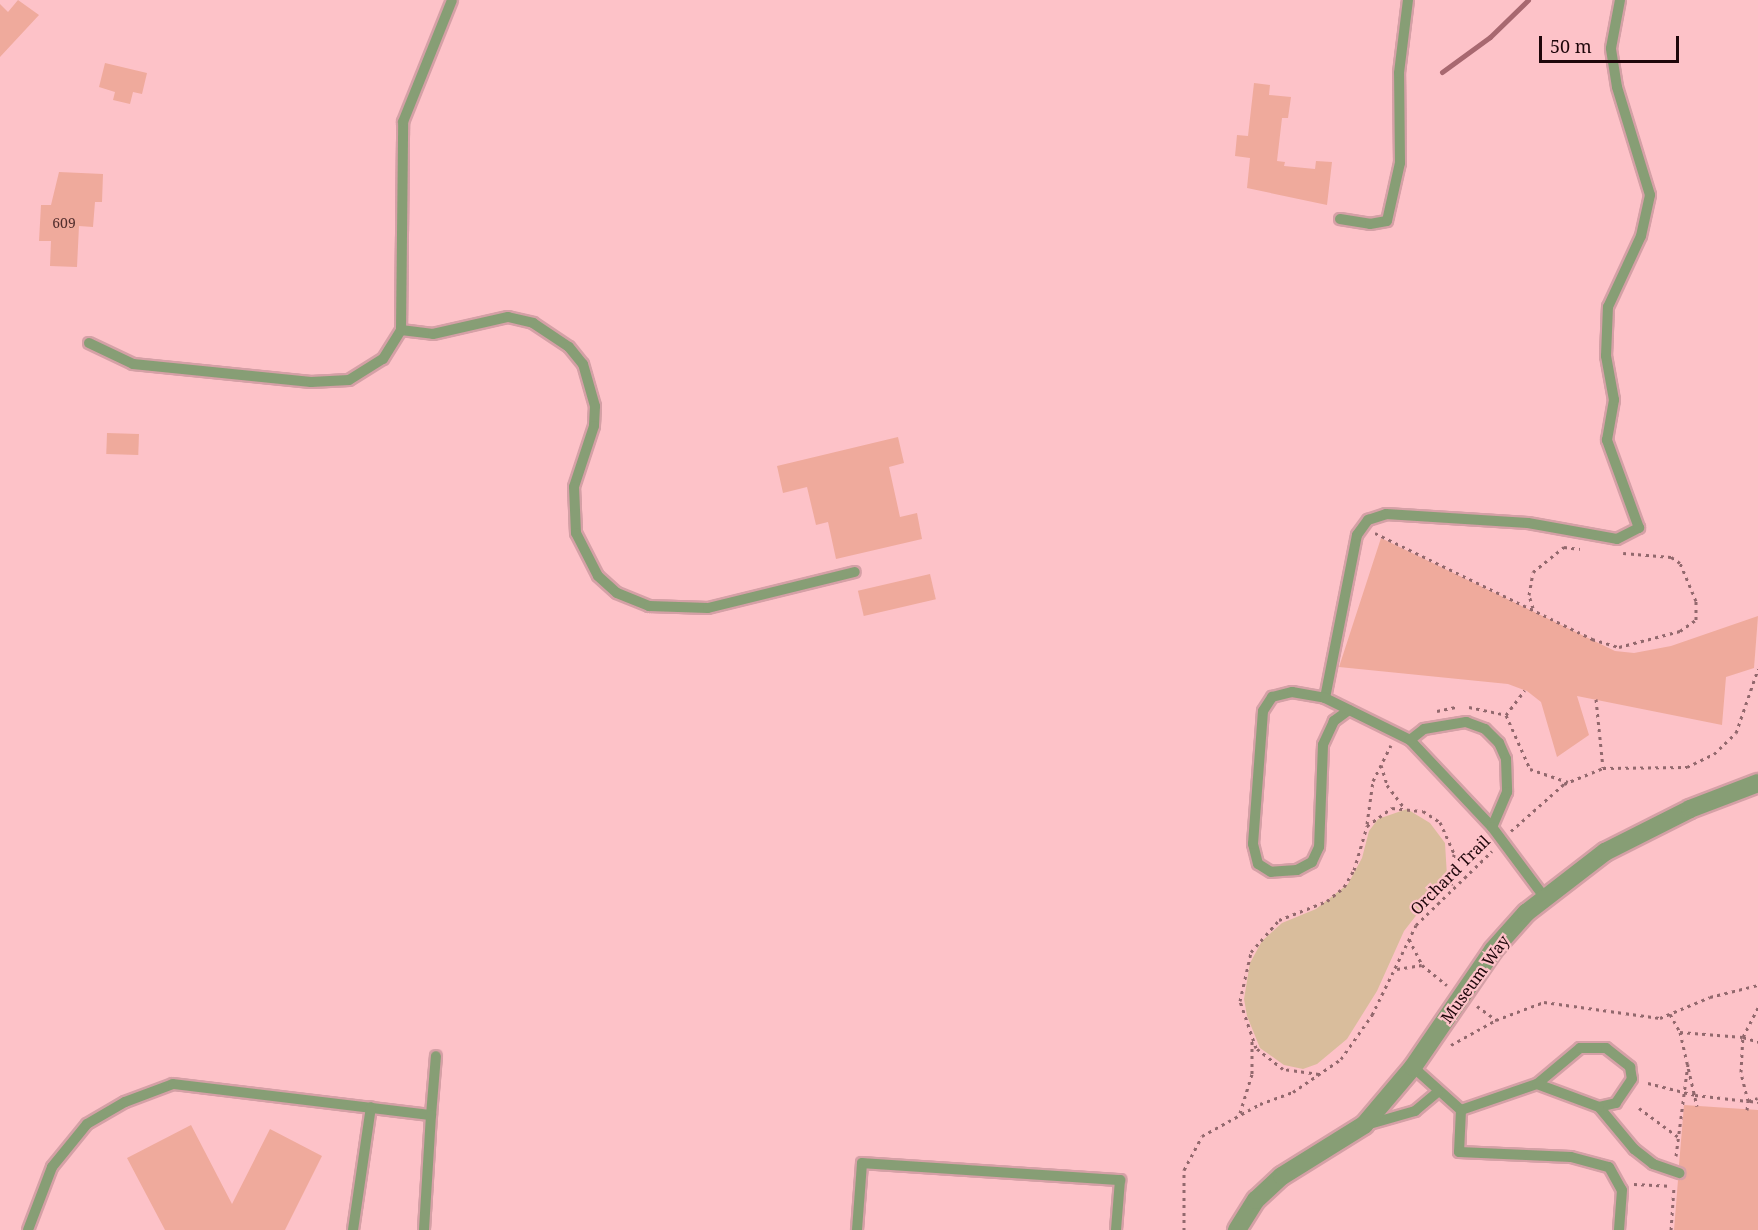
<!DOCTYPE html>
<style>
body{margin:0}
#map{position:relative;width:1758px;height:1230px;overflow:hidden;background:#fdc2c8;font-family:"Noto Serif",serif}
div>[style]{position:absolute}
.green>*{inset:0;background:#d9bd9c}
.stream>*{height:5px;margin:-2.5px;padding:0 2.5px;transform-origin:2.5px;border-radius:2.5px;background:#a86870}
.building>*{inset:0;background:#efaa9c;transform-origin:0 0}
.path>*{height:3px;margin-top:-1.5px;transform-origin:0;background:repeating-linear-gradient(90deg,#92686d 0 3px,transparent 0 7.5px)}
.roads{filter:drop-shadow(2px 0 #d5a0a6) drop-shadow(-2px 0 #d5a0a6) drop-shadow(0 2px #d5a0a6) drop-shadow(0 -2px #d5a0a6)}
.service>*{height:10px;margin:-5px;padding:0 5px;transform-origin:5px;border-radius:5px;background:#879e75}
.minor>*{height:18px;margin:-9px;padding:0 9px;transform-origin:9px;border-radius:9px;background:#879e75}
span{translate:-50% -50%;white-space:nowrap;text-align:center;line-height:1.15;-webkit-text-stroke:4.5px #fdc2c8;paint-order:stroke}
.number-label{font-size:14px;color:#522f2e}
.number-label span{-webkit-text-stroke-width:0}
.street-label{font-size:16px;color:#1e060a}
.scale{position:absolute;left:1539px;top:36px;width:140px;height:27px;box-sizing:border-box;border:3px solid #1e060a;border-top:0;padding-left:8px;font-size:18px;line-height:21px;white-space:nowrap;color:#1e060a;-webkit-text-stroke:4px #fdc2c8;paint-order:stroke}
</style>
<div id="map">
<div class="green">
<i style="clip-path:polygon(1407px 809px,1430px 823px,1445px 843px,1447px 876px,1404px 931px,1377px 991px,1347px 1039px,1317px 1064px,1303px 1069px,1284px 1065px,1260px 1048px,1247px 1016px,1244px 999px,1250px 963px,1262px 941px,1282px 923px,1316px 909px,1348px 884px,1362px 858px,1369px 831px,1378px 819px)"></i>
</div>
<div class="stream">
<i style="left:1442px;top:72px;width:59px;rotate:-36.1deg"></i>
<i style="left:1490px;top:37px;width:53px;rotate:-44.2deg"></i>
</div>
<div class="building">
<i style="clip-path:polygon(18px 0,39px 15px,0 57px,0 4px,8px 12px)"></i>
<i style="clip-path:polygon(105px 63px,147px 73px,142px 94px,133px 92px,130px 104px,113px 100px,115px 92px,99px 87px)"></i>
<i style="clip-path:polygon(1254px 83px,1270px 85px,1269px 95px,1291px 97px,1288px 118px,1282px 118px,1277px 161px,1285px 162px,1284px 166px,1315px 169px,1316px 161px,1332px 162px,1327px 205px,1247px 188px,1250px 158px,1235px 156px,1237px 135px,1248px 136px)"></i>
<i style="clip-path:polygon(59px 172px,103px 174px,102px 202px,95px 202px,93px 227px,79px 226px,77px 267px,50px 266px,51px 241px,39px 241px,41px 205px,51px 205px)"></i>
<i style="left:107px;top:433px;width:32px;height:21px;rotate:2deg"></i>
<i style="clip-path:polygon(898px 437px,904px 463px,889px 467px,900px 517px,917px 513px,922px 539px,836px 559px,828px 522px,816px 525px,807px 487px,783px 493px,777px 466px)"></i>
<i style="clip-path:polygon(1381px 538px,1615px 651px,1634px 653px,1671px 646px,1758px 616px,1754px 668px,1726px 677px,1722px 725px,1577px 696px,1589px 735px,1557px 757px,1541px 702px,1527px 691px,1508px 684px,1339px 667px)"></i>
<i style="left:930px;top:574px;width:26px;height:74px;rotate:77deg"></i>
<i style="clip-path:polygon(1684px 1105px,1758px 1110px,1758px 1230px,1674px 1230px,1678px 1180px,1686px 1175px,1679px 1165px)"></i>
<i style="clip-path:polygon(191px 1125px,232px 1204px,270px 1129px,322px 1156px,285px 1230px,165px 1230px,127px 1158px)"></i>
</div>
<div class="path">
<i style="left:1375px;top:533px;width:242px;rotate:26deg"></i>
<i style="left:1592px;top:639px;width:28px;rotate:17deg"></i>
<i style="left:1619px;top:647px;width:63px;rotate:-14.7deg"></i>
<i style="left:1680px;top:631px;width:19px;rotate:-35deg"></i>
<i style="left:1696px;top:620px;width:19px;rotate:-90deg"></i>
<i style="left:1696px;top:601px;width:41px;rotate:-112.8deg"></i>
<i style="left:1680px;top:563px;width:11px;rotate:-146deg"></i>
<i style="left:1671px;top:557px;width:48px;rotate:-175.2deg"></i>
<i style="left:1533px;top:608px;width:14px;rotate:-107deg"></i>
<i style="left:1529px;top:595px;width:23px;rotate:-80deg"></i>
<i style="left:1533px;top:572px;width:40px;rotate:-39deg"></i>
<i style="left:1564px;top:547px;width:16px;rotate:7deg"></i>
<i style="left:1596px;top:699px;width:69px;rotate:84.2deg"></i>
<i style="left:1469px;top:707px;width:38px;rotate:12deg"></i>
<i style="left:1506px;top:715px;width:59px;rotate:66deg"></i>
<i style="left:1530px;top:769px;width:40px;rotate:18.9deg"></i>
<i style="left:1437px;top:711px;width:19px;rotate:-12deg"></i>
<i style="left:1506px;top:715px;width:31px;rotate:-53deg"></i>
<i style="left:1381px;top:765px;width:21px;rotate:73deg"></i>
<i style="left:1387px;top:785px;width:26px;rotate:53deg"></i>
<i style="left:1367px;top:824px;width:43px;rotate:-82.1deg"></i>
<i style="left:1373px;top:781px;width:40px;rotate:-63.4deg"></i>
<i style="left:1511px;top:831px;width:71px;rotate:-41.6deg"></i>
<i style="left:1564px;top:784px;width:42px;rotate:-22.3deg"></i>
<i style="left:1603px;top:768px;width:84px;rotate:-0.7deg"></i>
<i style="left:1687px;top:767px;width:30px;rotate:-26deg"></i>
<i style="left:1714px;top:754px;width:30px;rotate:-44deg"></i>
<i style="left:1736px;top:733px;width:68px;rotate:-71deg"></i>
<i style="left:1409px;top:939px;width:29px;rotate:63deg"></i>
<i style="left:1422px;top:965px;width:32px;rotate:39deg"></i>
<i style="left:1397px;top:969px;width:25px;rotate:-9deg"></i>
<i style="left:1477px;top:1006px;width:24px;rotate:36deg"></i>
<i style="left:1496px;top:1020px;width:51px;rotate:-20.6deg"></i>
<i style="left:1544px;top:1002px;width:117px;rotate:7.9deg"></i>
<i style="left:1660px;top:1018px;width:54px;rotate:-22.8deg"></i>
<i style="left:1710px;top:997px;width:49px;rotate:-14deg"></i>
<i style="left:1670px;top:1014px;width:21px;rotate:61deg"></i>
<i style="left:1680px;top:1032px;width:63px;rotate:4.5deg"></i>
<i style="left:1743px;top:1037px;width:33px;rotate:-63deg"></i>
<i style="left:1680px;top:1032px;width:76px;rotate:77.1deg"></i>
<i style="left:1451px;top:1045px;width:51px;rotate:-29.1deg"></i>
<i style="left:1319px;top:1074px;width:36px;rotate:-172deg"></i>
<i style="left:1283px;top:1069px;width:34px;rotate:-142deg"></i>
<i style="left:1256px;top:1048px;width:50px;rotate:-108.8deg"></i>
<i style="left:1240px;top:1001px;width:50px;rotate:-77.3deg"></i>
<i style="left:1251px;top:952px;width:43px;rotate:-48.8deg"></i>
<i style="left:1279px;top:920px;width:52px;rotate:-21.6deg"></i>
<i style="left:1327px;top:901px;width:22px;rotate:-39deg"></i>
<i style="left:1344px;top:887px;width:20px;rotate:-60deg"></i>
<i style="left:1354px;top:870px;width:46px;rotate:-73.5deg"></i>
<i style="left:1367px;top:826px;width:31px;rotate:-36deg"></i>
<i style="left:1392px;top:808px;width:31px;rotate:6deg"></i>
<i style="left:1423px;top:811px;width:20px;rotate:33deg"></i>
<i style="left:1440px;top:822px;width:35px;rotate:66deg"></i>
<i style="left:1454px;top:854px;width:31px;rotate:94deg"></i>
<i style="left:1648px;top:1083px;width:49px;rotate:14.3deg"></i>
<i style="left:1695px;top:1095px;width:53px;rotate:6.5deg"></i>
<i style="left:1748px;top:1101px;width:30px;rotate:-104deg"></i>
<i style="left:1741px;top:1072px;width:35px;rotate:-87deg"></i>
<i style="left:1743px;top:1037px;width:16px;rotate:18deg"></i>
<i style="left:1748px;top:1101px;width:10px;rotate:-17deg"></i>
<i style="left:1750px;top:1101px;width:8px;rotate:7deg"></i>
<i style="left:1639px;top:1108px;width:52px;rotate:36.4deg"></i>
<i style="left:1747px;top:1110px;width:9px;rotate:-84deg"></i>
<i style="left:1240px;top:1113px;width:41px;rotate:-72.9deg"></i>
<i style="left:1252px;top:1074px;width:34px;rotate:-90deg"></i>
<i style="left:1676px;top:1156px;width:93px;rotate:-82.6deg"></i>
<i style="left:1634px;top:1184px;width:35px;rotate:3deg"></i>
<i style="left:1184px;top:1230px;width:60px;rotate:-90deg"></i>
<i style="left:1184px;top:1170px;width:38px;rotate:-62deg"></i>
<i style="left:1202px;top:1136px;width:66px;rotate:-28.9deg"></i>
<i style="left:1260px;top:1104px;width:35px;rotate:-20deg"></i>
<i style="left:1293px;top:1092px;width:58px;rotate:-34.5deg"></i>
<i style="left:1341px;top:1059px;width:54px;rotate:-54.8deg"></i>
<i style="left:1372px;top:1015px;width:100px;rotate:-63.9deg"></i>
<i style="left:1416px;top:925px;width:106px;rotate:-44.2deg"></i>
<i style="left:1671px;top:1230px;width:43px;rotate:-86deg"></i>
</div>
<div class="roads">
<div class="service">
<i style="left:1340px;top:219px;width:30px;rotate:9deg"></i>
<i style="left:1370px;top:224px;width:17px;rotate:-10deg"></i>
<i style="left:1387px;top:221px;width:59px;rotate:-77.4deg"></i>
<i style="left:1400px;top:163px;width:90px;rotate:-90.6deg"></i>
<i style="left:1399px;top:73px;width:74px;rotate:-83deg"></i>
<i style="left:401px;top:330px;width:32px;rotate:7deg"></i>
<i style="left:433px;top:334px;width:77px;rotate:-12.8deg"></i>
<i style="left:508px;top:317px;width:26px;rotate:13deg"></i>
<i style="left:533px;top:323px;width:43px;rotate:33.7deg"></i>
<i style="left:569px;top:347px;width:22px;rotate:51deg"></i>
<i style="left:583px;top:364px;width:44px;rotate:74.1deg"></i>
<i style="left:595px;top:406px;width:20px;rotate:93deg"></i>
<i style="left:594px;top:426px;width:64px;rotate:108.2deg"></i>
<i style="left:574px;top:487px;width:46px;rotate:87.5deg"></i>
<i style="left:576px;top:533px;width:48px;rotate:62.9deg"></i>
<i style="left:598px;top:576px;width:25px;rotate:42deg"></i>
<i style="left:617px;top:593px;width:35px;rotate:22deg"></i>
<i style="left:649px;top:606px;width:59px;rotate:1.9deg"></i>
<i style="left:708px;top:608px;width:151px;rotate:-13.8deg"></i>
<i style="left:89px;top:343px;width:49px;rotate:25.5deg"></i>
<i style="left:133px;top:364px;width:179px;rotate:5.8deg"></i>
<i style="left:311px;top:382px;width:38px;rotate:-3deg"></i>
<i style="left:349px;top:380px;width:40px;rotate:-32deg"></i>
<i style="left:383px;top:359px;width:34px;rotate:-58deg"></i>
<i style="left:401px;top:330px;width:208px;rotate:-89.4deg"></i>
<i style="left:403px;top:122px;width:131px;rotate:-68.1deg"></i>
<i style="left:1325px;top:698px;width:166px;rotate:-78.9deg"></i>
<i style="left:1357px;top:535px;width:19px;rotate:-54deg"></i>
<i style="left:1368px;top:520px;width:19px;rotate:-18deg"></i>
<i style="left:1386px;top:514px;width:142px;rotate:3.6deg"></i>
<i style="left:1528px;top:523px;width:90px;rotate:10.2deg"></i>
<i style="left:1617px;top:539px;width:25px;rotate:-27deg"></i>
<i style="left:1639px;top:528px;width:94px;rotate:-110deg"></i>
<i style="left:1607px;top:440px;width:41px;rotate:-80.1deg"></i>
<i style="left:1614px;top:400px;width:45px;rotate:-100.3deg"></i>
<i style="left:1606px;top:356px;width:49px;rotate:-87.7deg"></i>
<i style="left:1608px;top:307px;width:78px;rotate:-65.1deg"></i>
<i style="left:1641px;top:236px;width:42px;rotate:-77.6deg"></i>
<i style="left:1650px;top:195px;width:113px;rotate:-107deg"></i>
<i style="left:1617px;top:87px;width:39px;rotate:-99deg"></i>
<i style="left:1611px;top:48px;width:49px;rotate:-79.4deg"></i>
<i style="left:1349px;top:710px;width:19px;rotate:144deg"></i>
<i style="left:1334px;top:721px;width:26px;rotate:115deg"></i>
<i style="left:1323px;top:745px;width:102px;rotate:92.2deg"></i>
<i style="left:1319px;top:847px;width:17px;rotate:115deg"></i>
<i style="left:1312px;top:862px;width:17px;rotate:152deg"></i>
<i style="left:1297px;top:870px;width:26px;rotate:176deg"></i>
<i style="left:1271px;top:872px;width:15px;rotate:-148deg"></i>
<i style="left:1258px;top:864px;width:21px;rotate:-104deg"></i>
<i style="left:1253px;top:844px;width:133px;rotate:-85.7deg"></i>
<i style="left:1263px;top:711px;width:17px;rotate:-57deg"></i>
<i style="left:1272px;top:697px;width:21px;rotate:-14deg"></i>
<i style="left:1292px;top:692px;width:34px;rotate:10deg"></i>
<i style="left:1325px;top:698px;width:95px;rotate:26.3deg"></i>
<i style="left:1492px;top:827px;width:120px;rotate:-133.3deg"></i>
<i style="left:1410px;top:740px;width:18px;rotate:-38deg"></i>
<i style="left:1424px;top:729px;width:43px;rotate:-9.5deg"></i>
<i style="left:1466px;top:722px;width:20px;rotate:20deg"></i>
<i style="left:1485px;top:729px;width:20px;rotate:45deg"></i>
<i style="left:1499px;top:743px;width:17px;rotate:66deg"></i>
<i style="left:1506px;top:759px;width:33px;rotate:88deg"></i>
<i style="left:1507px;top:792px;width:38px;rotate:113deg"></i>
<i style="left:1492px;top:827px;width:89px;rotate:53.3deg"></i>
<i style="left:1413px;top:1067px;width:64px;rotate:41.9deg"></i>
<i style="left:1461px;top:1110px;width:42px;rotate:92.7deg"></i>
<i style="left:1459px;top:1152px;width:112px;rotate:2.6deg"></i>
<i style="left:1571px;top:1157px;width:39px;rotate:15deg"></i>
<i style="left:1609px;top:1167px;width:26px;rotate:61deg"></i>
<i style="left:1622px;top:1190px;width:40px;rotate:94.3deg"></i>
<i style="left:1599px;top:1107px;width:55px;rotate:50.2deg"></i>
<i style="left:1634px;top:1149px;width:24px;rotate:38deg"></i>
<i style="left:1653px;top:1164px;width:28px;rotate:19deg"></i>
<i style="left:1461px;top:1110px;width:80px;rotate:-18.9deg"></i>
<i style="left:1537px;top:1084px;width:56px;rotate:-39.9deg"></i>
<i style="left:1580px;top:1048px;width:26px"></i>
<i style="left:1606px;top:1048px;width:31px;rotate:38deg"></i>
<i style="left:1630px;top:1067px;width:12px;rotate:81deg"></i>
<i style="left:1632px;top:1079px;width:29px;rotate:124deg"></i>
<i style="left:1616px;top:1103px;width:17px;rotate:167deg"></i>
<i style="left:1599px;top:1107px;width:66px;rotate:-159.6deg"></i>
<i style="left:431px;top:1115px;width:59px;rotate:-85.2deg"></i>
<i style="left:1366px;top:1125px;width:51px;rotate:-15.9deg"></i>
<i style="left:1415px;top:1111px;width:30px;rotate:-40deg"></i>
<i style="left:28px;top:1230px;width:67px;rotate:-69.1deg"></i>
<i style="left:52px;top:1167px;width:55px;rotate:-50.9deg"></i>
<i style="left:87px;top:1124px;width:44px;rotate:-30.1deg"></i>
<i style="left:125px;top:1102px;width:51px;rotate:-20.6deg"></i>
<i style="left:173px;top:1084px;width:260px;rotate:6.9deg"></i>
<i style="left:431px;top:1115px;width:115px;rotate:93.5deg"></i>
<i style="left:353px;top:1230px;width:124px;rotate:-81.7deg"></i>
<i style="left:857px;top:1230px;width:67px;rotate:-85.7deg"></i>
<i style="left:862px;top:1163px;width:259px;rotate:3.8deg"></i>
<i style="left:1120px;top:1180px;width:50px;rotate:94.6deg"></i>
</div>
<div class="minor">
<i style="left:1237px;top:1230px;width:36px;rotate:-58deg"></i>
<i style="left:1256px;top:1200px;width:35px;rotate:-43deg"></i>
<i style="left:1282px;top:1176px;width:97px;rotate:-31.9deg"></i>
<i style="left:1364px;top:1125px;width:76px;rotate:-49.8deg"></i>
<i style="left:1413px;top:1067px;width:142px;rotate:-55.6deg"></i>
<i style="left:1493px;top:950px;width:50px;rotate:-48.3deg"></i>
<i style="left:1526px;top:913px;width:100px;rotate:-37.7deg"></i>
<i style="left:1605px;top:852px;width:95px;rotate:-26.8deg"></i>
<i style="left:1690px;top:809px;width:73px;rotate:-20.9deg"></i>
</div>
</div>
<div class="number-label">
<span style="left:64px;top:223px">609</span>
</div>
<div class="street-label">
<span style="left:1450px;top:875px;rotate:-45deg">Orchard Trail</span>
<span style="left:1475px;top:979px;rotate:-54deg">Museum Way</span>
</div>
<div class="scale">50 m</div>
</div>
